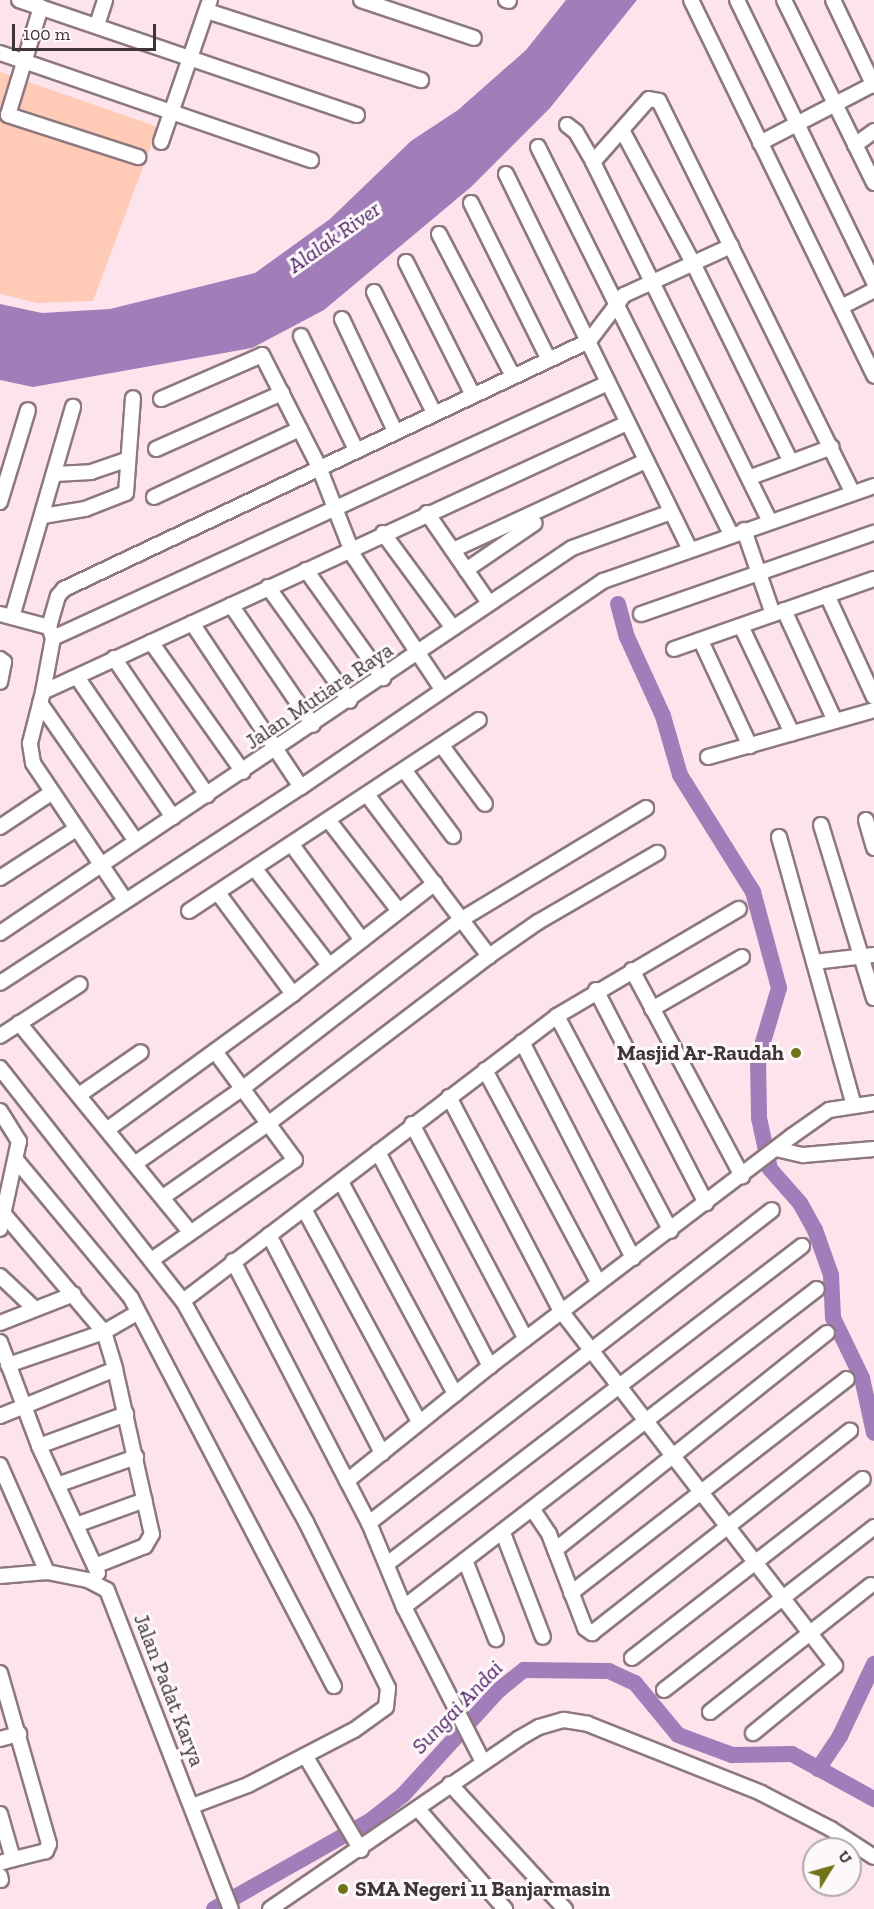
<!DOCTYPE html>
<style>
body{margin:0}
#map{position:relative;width:874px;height:1909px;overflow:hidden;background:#fde4ec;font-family:"Zilla Slab",serif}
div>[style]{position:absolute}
.green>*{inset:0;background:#ffcbb7}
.water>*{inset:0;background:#a17db9}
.river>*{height:16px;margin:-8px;padding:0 8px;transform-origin:8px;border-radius:8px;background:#a17db9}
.roads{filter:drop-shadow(2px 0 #8d787f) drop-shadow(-2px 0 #8d787f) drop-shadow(0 2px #8d787f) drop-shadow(0 -2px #8d787f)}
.minor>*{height:14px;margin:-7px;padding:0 7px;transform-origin:7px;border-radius:7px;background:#fff}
.dots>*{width:16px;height:16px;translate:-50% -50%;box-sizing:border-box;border:3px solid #fdf8f9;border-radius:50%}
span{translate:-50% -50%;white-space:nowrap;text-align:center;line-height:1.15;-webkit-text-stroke:6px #fdf8f9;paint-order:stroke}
.street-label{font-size:21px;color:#3f3538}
.poi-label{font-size:21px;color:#3f3538;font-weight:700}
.right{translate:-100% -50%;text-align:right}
.left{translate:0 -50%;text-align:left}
.water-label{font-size:22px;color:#51236b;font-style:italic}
.north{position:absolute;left:802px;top:1837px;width:60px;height:60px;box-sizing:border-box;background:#fdf8f9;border:2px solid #b1aaac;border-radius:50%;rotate:53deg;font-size:16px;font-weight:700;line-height:24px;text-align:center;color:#3f3538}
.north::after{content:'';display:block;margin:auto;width:21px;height:27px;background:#717319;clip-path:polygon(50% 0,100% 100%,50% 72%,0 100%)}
.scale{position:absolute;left:12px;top:24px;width:144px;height:27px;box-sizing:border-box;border:3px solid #3f3538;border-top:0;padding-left:8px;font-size:18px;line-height:21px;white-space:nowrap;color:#3f3538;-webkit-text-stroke:4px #fdf8f9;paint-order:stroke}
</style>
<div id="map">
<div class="green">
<i style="clip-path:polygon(0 72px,158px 127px,93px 301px,37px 303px,0 294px)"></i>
</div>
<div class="water">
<i style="clip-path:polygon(566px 0,637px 0,550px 108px,471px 187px,324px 310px,252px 348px,33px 387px,0 380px,0 304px,42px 313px,110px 309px,255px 273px,330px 219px,411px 141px,458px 110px,526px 50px)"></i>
</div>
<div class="river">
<i style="left:618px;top:604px;width:34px;rotate:75deg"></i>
<i style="left:627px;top:637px;width:87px;rotate:65.5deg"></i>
<i style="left:663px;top:716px;width:61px;rotate:73.9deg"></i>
<i style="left:680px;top:775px;width:138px;rotate:58deg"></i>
<i style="left:753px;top:892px;width:99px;rotate:74.8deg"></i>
<i style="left:779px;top:988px;width:74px;rotate:106.5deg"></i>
<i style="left:758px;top:1059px;width:59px;rotate:89deg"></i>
<i style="left:759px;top:1118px;width:52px;rotate:77.8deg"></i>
<i style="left:770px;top:1169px;width:45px;rotate:48.6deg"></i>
<i style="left:800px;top:1203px;width:31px;rotate:61deg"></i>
<i style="left:815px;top:1230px;width:48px;rotate:70.4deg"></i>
<i style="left:831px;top:1275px;width:43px;rotate:87.3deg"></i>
<i style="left:833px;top:1318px;width:67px;rotate:64.2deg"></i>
<i style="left:862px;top:1378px;width:56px;rotate:77.7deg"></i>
<i style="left:818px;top:1769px;width:40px;rotate:-56deg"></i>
<i style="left:840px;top:1736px;width:80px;rotate:-64.7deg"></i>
<i style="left:214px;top:1909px;width:180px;rotate:-29.5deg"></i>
<i style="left:371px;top:1820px;width:41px;rotate:-38deg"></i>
<i style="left:403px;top:1795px;width:142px;rotate:-47.6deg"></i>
<i style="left:499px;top:1690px;width:32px;rotate:-39deg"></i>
<i style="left:524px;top:1670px;width:85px;rotate:0.7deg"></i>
<i style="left:609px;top:1671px;width:29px;rotate:25deg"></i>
<i style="left:635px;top:1683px;width:67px;rotate:50.4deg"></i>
<i style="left:678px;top:1735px;width:58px;rotate:20.3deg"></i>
<i style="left:732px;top:1755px;width:60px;rotate:-1deg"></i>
<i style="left:792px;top:1754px;width:94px;rotate:28.8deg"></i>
</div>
<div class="roads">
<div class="minor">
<i style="left:19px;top:0;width:357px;rotate:18.8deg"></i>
<i style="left:361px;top:0;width:119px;rotate:18.6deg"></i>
<i style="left:506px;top:0;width:3px;rotate:18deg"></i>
<i style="left:691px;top:0;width:418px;rotate:64deg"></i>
<i style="left:737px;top:0;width:314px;rotate:64.1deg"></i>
<i style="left:784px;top:0;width:204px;rotate:63.8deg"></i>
<i style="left:833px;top:0;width:95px;rotate:64.5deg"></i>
<i style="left:41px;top:7px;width:113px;rotate:107deg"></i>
<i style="left:8px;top:115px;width:137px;rotate:17.9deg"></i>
<i style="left:207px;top:11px;width:225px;rotate:17.9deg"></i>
<i style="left:97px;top:25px;width:26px;rotate:-72deg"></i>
<i style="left:0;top:53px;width:329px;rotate:19deg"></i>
<i style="left:567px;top:125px;width:11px;rotate:38deg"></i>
<i style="left:576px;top:132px;width:34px;rotate:60deg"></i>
<i style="left:593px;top:162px;width:400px;rotate:63.8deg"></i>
<i style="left:622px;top:130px;width:151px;rotate:61.9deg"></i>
<i style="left:693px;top:263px;width:222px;rotate:63.8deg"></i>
<i style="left:161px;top:142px;width:150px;rotate:-71deg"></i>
<i style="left:760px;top:143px;width:128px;rotate:-27.4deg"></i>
<i style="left:855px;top:145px;width:24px;rotate:-36deg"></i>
<i style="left:538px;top:147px;width:432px;rotate:63.5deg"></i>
<i style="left:593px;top:162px;width:84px;rotate:-48.4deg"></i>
<i style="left:649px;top:99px;width:10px;rotate:11deg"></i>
<i style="left:659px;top:101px;width:437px;rotate:63.7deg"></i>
<i style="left:506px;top:174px;width:418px;rotate:63.9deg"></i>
<i style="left:471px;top:203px;width:175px;rotate:63.6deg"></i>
<i style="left:439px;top:234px;width:160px;rotate:62.5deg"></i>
<i style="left:406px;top:262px;width:149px;rotate:63.3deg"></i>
<i style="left:374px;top:292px;width:135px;rotate:63.6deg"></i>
<i style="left:841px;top:307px;width:37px;rotate:-27deg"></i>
<i style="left:342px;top:319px;width:124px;rotate:64.7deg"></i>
<i style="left:301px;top:336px;width:127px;rotate:64.2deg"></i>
<i style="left:161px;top:399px;width:110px;rotate:-23.5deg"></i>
<i style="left:262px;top:355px;width:126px;rotate:63deg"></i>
<i style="left:319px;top:467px;width:97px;rotate:68.7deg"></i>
<i style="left:354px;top:557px;width:159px;rotate:56.3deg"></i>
<i style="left:156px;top:449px;width:138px;rotate:-24deg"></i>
<i style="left:55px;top:474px;width:36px;rotate:-3deg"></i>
<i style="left:91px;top:472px;width:39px;rotate:-19deg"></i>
<i style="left:751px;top:477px;width:86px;rotate:-20.3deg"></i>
<i style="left:154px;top:497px;width:161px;rotate:-25deg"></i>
<i style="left:0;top:502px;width:96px;rotate:-73.1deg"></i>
<i style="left:427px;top:513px;width:109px;rotate:55.4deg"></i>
<i style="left:43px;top:516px;width:43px;rotate:-9.5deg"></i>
<i style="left:85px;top:509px;width:44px;rotate:-21.3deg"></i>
<i style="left:126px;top:493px;width:95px;rotate:-85.8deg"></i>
<i style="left:744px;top:530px;width:89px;rotate:71deg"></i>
<i style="left:383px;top:533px;width:118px;rotate:53.6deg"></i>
<i style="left:453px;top:550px;width:213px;rotate:-24.8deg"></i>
<i style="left:306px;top:570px;width:133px;rotate:54.5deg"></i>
<i style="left:466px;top:570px;width:83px;rotate:-34.3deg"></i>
<i style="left:268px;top:587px;width:140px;rotate:54.3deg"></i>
<i style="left:827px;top:595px;width:112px;rotate:65.3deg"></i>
<i style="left:231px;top:605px;width:145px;rotate:55.7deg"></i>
<i style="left:784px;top:610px;width:122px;rotate:65.3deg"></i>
<i style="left:0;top:614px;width:51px;rotate:14.9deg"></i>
<i style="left:641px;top:614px;width:247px;rotate:-19.2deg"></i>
<i style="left:12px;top:617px;width:219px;rotate:-73.8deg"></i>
<i style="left:192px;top:623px;width:197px;rotate:56.4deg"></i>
<i style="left:741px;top:626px;width:119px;rotate:64.5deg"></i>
<i style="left:53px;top:638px;width:611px;rotate:-24.68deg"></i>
<i style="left:701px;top:641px;width:116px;rotate:65deg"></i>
<i style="left:151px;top:642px;width:159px;rotate:54.7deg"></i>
<i style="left:674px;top:649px;width:212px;rotate:-19.3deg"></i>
<i style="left:114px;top:658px;width:166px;rotate:55.8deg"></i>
<i style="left:0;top:659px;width:5px;rotate:37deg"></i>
<i style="left:4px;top:662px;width:20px;rotate:101deg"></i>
<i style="left:77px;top:677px;width:170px;rotate:55.6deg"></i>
<i style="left:43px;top:692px;width:55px;rotate:-79.5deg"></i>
<i style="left:53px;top:638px;width:12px;rotate:-110deg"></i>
<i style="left:49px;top:627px;width:32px;rotate:-74deg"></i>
<i style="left:58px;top:596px;width:9px;rotate:-49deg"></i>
<i style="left:64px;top:589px;width:581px;rotate:-25.29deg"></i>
<i style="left:589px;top:341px;width:58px;rotate:-52.7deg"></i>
<i style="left:624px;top:295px;width:118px;rotate:-24.6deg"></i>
<i style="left:40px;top:703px;width:168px;rotate:55.2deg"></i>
<i style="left:442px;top:746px;width:72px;rotate:53.4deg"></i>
<i style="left:708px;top:757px;width:173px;rotate:-15.8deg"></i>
<i style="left:405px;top:771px;width:81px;rotate:53.6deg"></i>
<i style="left:368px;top:796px;width:201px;rotate:52.9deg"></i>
<i style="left:866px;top:820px;width:29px;rotate:74deg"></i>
<i style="left:329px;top:821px;width:114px;rotate:52.1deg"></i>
<i style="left:821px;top:825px;width:181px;rotate:73deg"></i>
<i style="left:0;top:827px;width:61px;rotate:-33.7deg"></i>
<i style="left:779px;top:837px;width:278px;rotate:74.4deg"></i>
<i style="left:292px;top:845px;width:118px;rotate:53.6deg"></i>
<i style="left:255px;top:869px;width:121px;rotate:52.4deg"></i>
<i style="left:0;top:878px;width:90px;rotate:-32.8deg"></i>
<i style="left:218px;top:893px;width:126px;rotate:53.4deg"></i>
<i style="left:125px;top:900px;width:165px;rotate:-123.9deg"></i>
<i style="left:33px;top:763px;width:20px;rotate:-99deg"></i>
<i style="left:30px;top:743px;width:53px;rotate:-75.7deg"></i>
<i style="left:43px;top:692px;width:643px;rotate:-24.73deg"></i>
<i style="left:189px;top:911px;width:347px;rotate:-33.4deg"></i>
<i style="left:0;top:933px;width:689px;rotate:-33.94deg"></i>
<i style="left:572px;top:548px;width:105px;rotate:-20deg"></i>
<i style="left:814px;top:962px;width:60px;rotate:-6.7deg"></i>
<i style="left:632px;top:970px;width:234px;rotate:61.9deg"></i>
<i style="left:0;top:983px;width:359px;rotate:-33.1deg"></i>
<i style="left:301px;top:787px;width:366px;rotate:-34.3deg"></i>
<i style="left:603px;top:581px;width:287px;rotate:-19.3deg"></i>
<i style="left:596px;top:990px;width:240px;rotate:62.7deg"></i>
<i style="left:652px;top:1009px;width:104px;rotate:-30deg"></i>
<i style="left:557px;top:1016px;width:243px;rotate:62.1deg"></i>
<i style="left:19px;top:1023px;width:269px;rotate:50.7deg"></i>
<i style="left:0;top:1036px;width:95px;rotate:-33deg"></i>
<i style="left:522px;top:1042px;width:243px;rotate:62.8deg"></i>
<i style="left:0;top:1068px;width:296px;rotate:51.9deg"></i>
<i style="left:183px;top:1301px;width:253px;rotate:60.9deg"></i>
<i style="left:306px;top:1522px;width:185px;rotate:63.7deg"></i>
<i style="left:388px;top:1688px;width:19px;rotate:96deg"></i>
<i style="left:386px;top:1707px;width:39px;rotate:144deg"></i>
<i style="left:354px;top:1730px;width:119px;rotate:152.6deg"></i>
<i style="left:248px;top:1785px;width:60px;rotate:159.4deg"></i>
<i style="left:485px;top:1070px;width:240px;rotate:61.9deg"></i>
<i style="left:79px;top:1095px;width:75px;rotate:-34.7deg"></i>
<i style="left:449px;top:1097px;width:242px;rotate:62.4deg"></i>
<i style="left:561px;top:1311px;width:448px;rotate:52.3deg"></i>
<i style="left:835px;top:1666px;width:106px;rotate:140.7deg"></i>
<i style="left:0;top:1111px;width:36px;rotate:58deg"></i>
<i style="left:19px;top:1141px;width:90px;rotate:102.2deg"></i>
<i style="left:412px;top:1124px;width:243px;rotate:62.1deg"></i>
<i style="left:108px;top:1129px;width:229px;rotate:-36.1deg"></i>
<i style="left:293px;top:994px;width:180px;rotate:-38deg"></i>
<i style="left:776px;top:1149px;width:28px;rotate:13deg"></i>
<i style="left:803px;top:1155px;width:71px;rotate:-4.8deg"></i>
<i style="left:378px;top:1152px;width:242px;rotate:62.4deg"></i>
<i style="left:17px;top:1161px;width:178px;rotate:50.2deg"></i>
<i style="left:131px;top:1298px;width:438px;rotate:62.4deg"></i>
<i style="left:136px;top:1163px;width:131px;rotate:-35deg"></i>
<i style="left:243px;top:1088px;width:277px;rotate:-37.7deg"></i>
<i style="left:462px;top:919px;width:215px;rotate:-31.1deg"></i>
<i style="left:341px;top:1182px;width:241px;rotate:61.7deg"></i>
<i style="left:163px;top:1197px;width:129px;rotate:-34.9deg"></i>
<i style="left:269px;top:1123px;width:276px;rotate:-37.2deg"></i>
<i style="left:489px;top:956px;width:60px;rotate:-34.8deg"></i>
<i style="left:538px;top:922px;width:138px;rotate:-30.1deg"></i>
<i style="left:304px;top:1209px;width:242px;rotate:61.6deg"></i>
<i style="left:3px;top:1213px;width:156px;rotate:49.7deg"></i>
<i style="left:104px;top:1332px;width:39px;rotate:73deg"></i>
<i style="left:115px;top:1369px;width:169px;rotate:77.4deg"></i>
<i style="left:152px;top:1534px;width:14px;rotate:120deg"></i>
<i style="left:145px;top:1546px;width:54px;rotate:158.2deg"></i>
<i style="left:269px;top:1235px;width:246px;rotate:62.6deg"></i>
<i style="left:153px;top:1259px;width:173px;rotate:-34.9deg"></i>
<i style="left:295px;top:1160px;width:133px;rotate:-126.4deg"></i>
<i style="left:233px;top:1261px;width:295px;rotate:62.6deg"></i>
<i style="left:369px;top:1523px;width:91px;rotate:67.4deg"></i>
<i style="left:404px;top:1607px;width:174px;rotate:63deg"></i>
<i style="left:0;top:1276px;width:48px;rotate:43.3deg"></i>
<i style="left:183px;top:1301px;width:470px;rotate:-37.3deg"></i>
<i style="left:557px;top:1016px;width:211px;rotate:-30.5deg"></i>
<i style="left:0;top:1323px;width:79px;rotate:-21.4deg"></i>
<i style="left:0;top:1342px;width:111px;rotate:69.4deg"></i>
<i style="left:39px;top:1446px;width:140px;rotate:65.1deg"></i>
<i style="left:8px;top:1365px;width:102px;rotate:-19deg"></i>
<i style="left:104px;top:1332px;width:39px;rotate:-30deg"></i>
<i style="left:0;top:1416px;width:124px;rotate:-22.2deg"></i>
<i style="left:39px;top:1446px;width:93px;rotate:-20.2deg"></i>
<i style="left:0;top:1465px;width:117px;rotate:66.3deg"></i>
<i style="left:347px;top:1481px;width:184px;rotate:-38.8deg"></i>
<i style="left:490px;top:1366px;width:380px;rotate:-37.3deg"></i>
<i style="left:792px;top:1136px;width:45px;rotate:-35.1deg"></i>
<i style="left:829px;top:1110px;width:46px;rotate:-8.8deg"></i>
<i style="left:57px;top:1485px;width:84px;rotate:-19.5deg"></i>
<i style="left:533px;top:1510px;width:29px;rotate:56deg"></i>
<i style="left:549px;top:1534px;width:101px;rotate:69deg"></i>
<i style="left:585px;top:1628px;width:9px;rotate:36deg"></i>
<i style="left:592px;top:1633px;width:328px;rotate:-38.1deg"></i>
<i style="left:369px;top:1523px;width:510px;rotate:-37.84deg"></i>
<i style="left:76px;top:1525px;width:73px;rotate:-19.9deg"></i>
<i style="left:503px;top:1533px;width:111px;rotate:69deg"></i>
<i style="left:555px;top:1550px;width:348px;rotate:-38.6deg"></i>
<i style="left:465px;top:1560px;width:85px;rotate:68.6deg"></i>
<i style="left:387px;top:1564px;width:523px;rotate:-37.46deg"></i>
<i style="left:0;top:1576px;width:47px;rotate:-4.9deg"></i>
<i style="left:47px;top:1572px;width:42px;rotate:11deg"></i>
<i style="left:88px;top:1580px;width:21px;rotate:28deg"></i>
<i style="left:107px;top:1590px;width:342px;rotate:68.8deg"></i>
<i style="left:571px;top:1593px;width:349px;rotate:-37.8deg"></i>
<i style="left:404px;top:1607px;width:521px;rotate:-37.6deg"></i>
<i style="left:632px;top:1658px;width:292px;rotate:-37.8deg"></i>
<i style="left:0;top:1673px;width:178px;rotate:74deg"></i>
<i style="left:49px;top:1844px;width:8px;rotate:113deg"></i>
<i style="left:46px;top:1851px;width:34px;rotate:166deg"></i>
<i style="left:664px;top:1690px;width:266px;rotate:-37.8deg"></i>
<i style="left:710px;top:1712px;width:205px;rotate:-38.3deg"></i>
<i style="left:0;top:1739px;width:20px;rotate:-15deg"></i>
<i style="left:306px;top:1757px;width:108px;rotate:59.4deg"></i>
<i style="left:450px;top:1784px;width:170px;rotate:47.4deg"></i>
<i style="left:418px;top:1809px;width:133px;rotate:49deg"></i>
<i style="left:0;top:1814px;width:47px;rotate:73.9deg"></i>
<i style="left:13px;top:1859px;width:14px;rotate:163deg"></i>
<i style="left:0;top:1876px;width:4px;rotate:76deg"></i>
<i style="left:270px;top:1909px;width:301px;rotate:-34.4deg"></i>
<i style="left:518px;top:1739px;width:24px;rotate:-30deg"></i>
<i style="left:539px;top:1727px;width:26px;rotate:-16deg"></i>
<i style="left:564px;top:1720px;width:24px;rotate:9deg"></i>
<i style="left:588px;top:1724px;width:186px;rotate:21.7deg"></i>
<i style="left:761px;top:1793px;width:79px;rotate:27.2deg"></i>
<i style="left:831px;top:1829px;width:51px;rotate:33.1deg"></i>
</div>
</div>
<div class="dots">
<i style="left:796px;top:1053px;background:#717319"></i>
<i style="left:343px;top:1889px;background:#717319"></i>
</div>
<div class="street-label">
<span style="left:319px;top:696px;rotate:-34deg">Jalan Mutiara Raya</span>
<span style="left:169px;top:1690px;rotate:69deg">Jalan Padat Karya</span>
</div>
<div class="poi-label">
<span class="right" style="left:784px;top:1053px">Masjid Ar-Raudah</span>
<span class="left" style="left:355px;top:1889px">SMA Negeri 11 Banjarmasin</span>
</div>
<div class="water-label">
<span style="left:334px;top:237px;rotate:-35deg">Alalak River</span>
<span style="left:457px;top:1707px;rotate:-46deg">Sungai Andai</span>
</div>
<div class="north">U</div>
<div class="scale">100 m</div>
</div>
